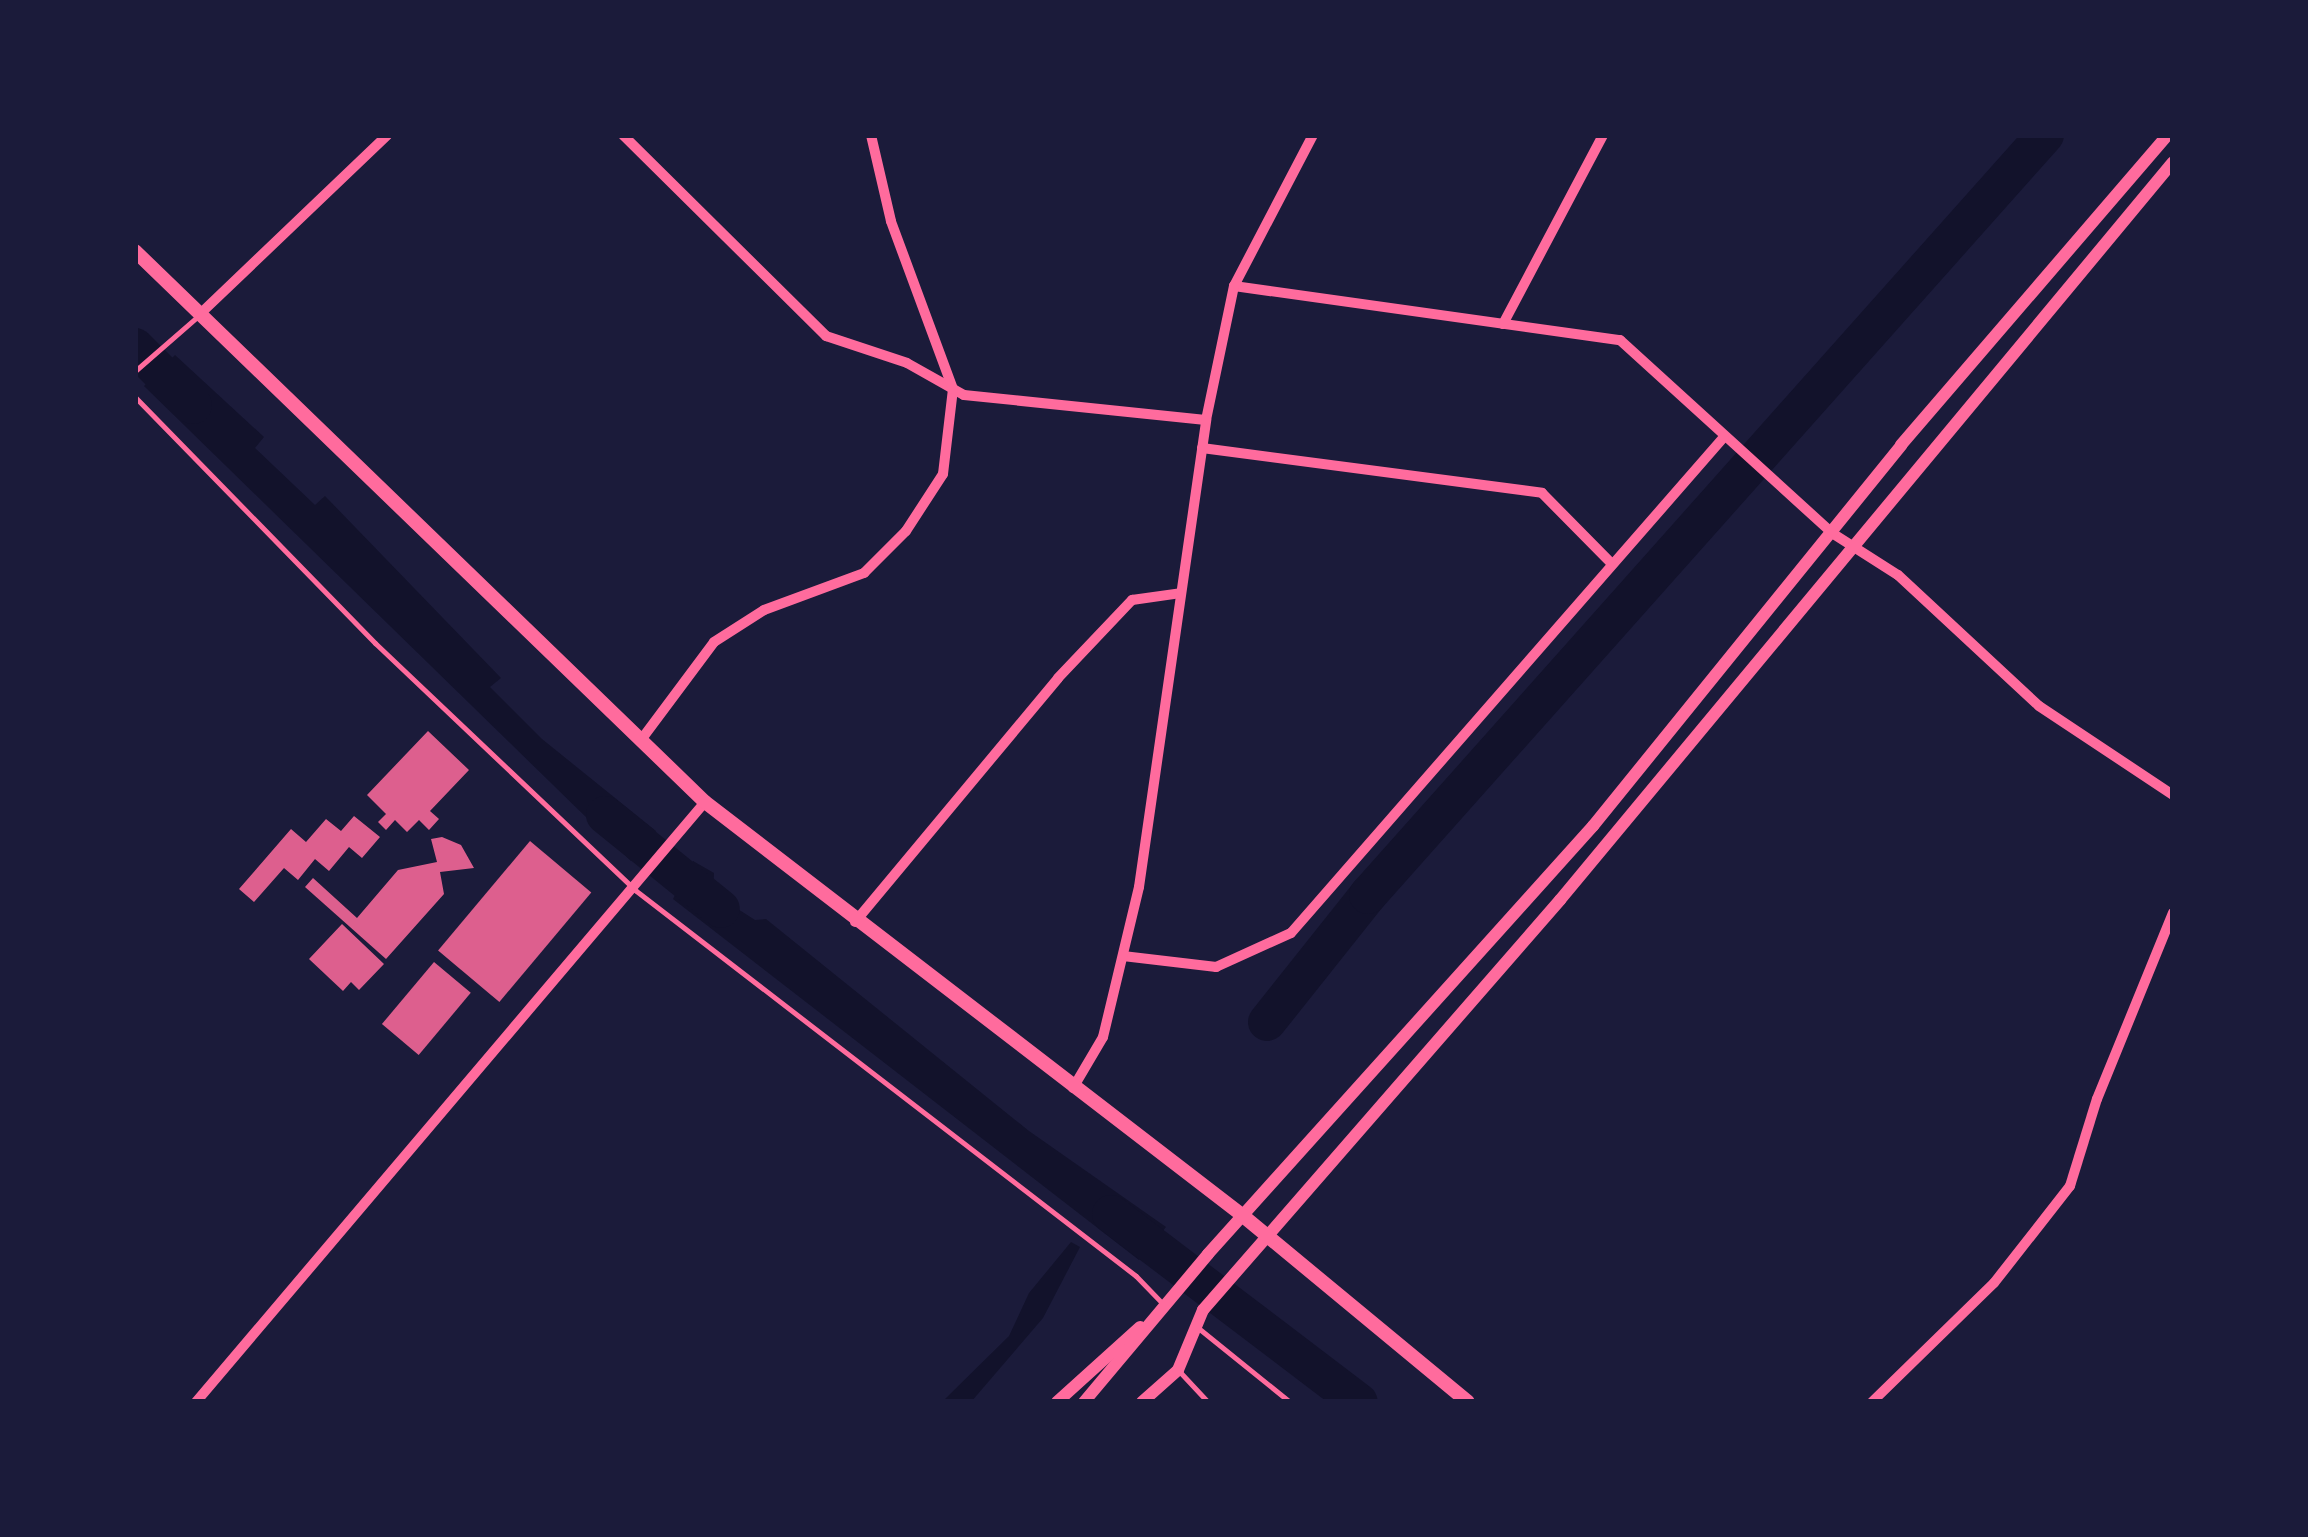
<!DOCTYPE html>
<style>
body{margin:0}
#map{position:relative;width:2308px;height:1537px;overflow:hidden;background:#1b1b3a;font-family:"Exo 2",sans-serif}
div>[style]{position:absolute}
.water>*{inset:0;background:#12122b}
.river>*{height:38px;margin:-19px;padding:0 19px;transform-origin:19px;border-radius:19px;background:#12122b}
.building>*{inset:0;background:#dd5f8e;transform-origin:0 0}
.service>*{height:5px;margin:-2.5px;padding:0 2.5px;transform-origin:2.5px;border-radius:2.5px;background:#ff6b9d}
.minor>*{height:10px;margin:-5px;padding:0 5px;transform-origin:5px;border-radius:5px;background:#ff6b9d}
.tertiary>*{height:12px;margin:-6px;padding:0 6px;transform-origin:6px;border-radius:6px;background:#ff6b9d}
.secondary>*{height:14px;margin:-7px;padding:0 7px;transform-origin:7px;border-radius:7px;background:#ff6b9d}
span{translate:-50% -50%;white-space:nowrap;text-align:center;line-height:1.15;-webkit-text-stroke:8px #1b1b3a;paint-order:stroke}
.frame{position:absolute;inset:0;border:138px solid #1b1b3a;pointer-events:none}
</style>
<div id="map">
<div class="water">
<i style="clip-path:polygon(175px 355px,264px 437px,255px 448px,315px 505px,325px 496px,501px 678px,490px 687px,542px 739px,656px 831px,631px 861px,144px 386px)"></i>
<i style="clip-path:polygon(693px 861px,714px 873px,713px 893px,755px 920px,766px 919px,1029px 1131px,1166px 1227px,1139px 1260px,673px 899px)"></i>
<i style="clip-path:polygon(1071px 1242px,1080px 1247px,1043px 1318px,971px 1402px,942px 1402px,1009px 1336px,1029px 1293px)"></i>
</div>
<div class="river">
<i style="left:135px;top:347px;width:82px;rotate:45deg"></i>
<i style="left:605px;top:815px;width:149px;rotate:39deg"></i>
<i style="left:1267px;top:1022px;width:162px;rotate:-51.5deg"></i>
<i style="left:1368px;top:895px;width:1018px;rotate:-48.31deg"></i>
<i style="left:1111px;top:1214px;width:311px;rotate:37.2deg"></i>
</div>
<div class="building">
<i style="clip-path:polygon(428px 731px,469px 770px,430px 811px,439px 819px,429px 830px,419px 820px,407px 832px,395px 820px,386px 830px,378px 822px,386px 814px,367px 795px)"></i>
<i style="clip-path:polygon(354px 816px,380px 837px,362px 858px,349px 847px,329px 871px,315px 859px,298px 880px,284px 868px,254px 902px,239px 889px,291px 829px,306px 842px,326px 819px,341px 831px)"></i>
<i style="clip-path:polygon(442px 837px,461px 845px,474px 868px,440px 872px,444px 894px,386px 959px,305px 887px,313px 878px,357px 918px,398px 870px,437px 862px,431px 839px)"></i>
<i style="left:530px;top:841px;width:80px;height:143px;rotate:40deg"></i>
<i style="clip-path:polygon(342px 924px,384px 964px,359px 990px,351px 982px,343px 991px,309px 959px)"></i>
<i style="left:434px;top:962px;width:48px;height:81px;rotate:40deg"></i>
</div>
<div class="service">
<i style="left:135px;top:371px;width:84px;rotate:-41.1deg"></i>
<i style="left:135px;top:397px;width:344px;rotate:45.7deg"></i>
<i style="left:375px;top:643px;width:359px;rotate:43.5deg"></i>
<i style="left:635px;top:890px;width:632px;rotate:37.61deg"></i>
<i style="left:1136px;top:1276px;width:37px;rotate:46deg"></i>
<i style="left:1197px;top:1327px;width:119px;rotate:38.9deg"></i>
<i style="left:1179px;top:1371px;width:42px;rotate:46.9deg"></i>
</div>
<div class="minor">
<i style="left:623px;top:135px;width:286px;rotate:44.7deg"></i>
<i style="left:826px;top:336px;width:85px;rotate:18.4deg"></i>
<i style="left:907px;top:363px;width:65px;rotate:29.3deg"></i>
<i style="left:964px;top:395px;width:243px;rotate:5.9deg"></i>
<i style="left:1234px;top:286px;width:390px;rotate:8deg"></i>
<i style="left:1620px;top:340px;width:287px;rotate:42.3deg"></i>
<i style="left:1832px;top:533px;width:78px;rotate:32.5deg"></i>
<i style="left:1898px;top:575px;width:192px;rotate:42.9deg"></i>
<i style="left:2039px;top:706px;width:161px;rotate:33.6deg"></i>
<i style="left:200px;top:314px;width:259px;rotate:-43.7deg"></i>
<i style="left:1503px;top:324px;width:214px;rotate:-62.1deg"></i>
<i style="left:1202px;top:448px;width:343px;rotate:7.5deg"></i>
<i style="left:1542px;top:493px;width:98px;rotate:45.4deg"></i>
<i style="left:641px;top:740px;width:122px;rotate:-53.3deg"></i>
<i style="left:714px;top:642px;width:59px;rotate:-32.6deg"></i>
<i style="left:764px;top:610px;width:107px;rotate:-20.3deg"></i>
<i style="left:864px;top:573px;width:59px;rotate:-45deg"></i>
<i style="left:906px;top:531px;width:68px;rotate:-57deg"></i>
<i style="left:943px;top:474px;width:86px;rotate:-83.3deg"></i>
<i style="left:953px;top:389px;width:179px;rotate:-110.3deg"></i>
<i style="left:891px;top:221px;width:88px;rotate:-103.1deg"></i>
<i style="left:855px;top:922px;width:317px;rotate:-50.2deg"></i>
<i style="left:1058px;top:678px;width:108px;rotate:-46.5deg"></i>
<i style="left:1132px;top:600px;width:49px;rotate:-8.1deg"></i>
<i style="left:1123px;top:956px;width:94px;rotate:6.7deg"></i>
<i style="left:1216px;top:967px;width:82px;rotate:-24.4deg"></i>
<i style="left:1291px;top:933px;width:658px;rotate:-48.88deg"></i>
<i style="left:1073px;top:1088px;width:59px;rotate:-59.5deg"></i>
<i style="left:1103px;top:1037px;width:154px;rotate:-76.5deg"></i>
<i style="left:1139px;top:887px;width:472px;rotate:-81.8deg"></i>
<i style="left:1206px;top:420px;width:137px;rotate:-78.2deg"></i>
<i style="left:1234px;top:286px;width:170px;rotate:-62.4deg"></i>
<i style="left:196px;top:1402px;width:787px;rotate:-49.69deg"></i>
<i style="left:1872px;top:1402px;width:170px;rotate:-44.3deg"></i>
<i style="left:1994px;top:1283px;width:123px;rotate:-51.9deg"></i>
<i style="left:2070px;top:1186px;width:91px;rotate:-72.8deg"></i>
<i style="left:2097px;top:1099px;width:201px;rotate:-67.8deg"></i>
</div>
<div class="tertiary">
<i style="left:1057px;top:1402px;width:112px;rotate:-42.1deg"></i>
<i style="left:1084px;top:1402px;width:193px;rotate:-50deg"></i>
<i style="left:1208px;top:1254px;width:576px;rotate:-48.03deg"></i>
<i style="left:1593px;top:826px;width:490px;rotate:-51deg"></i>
<i style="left:1901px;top:445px;width:409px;rotate:-49.3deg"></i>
<i style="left:1142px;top:1402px;width:48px;rotate:-41.6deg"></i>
<i style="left:1178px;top:1370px;width:65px;rotate:-67.4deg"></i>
<i style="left:1203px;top:1310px;width:544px;rotate:-48.95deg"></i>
<i style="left:1560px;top:900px;width:959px;rotate:-50.29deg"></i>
</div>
<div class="secondary">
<i style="left:135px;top:251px;width:793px;rotate:44.03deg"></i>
<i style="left:705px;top:802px;width:677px;rotate:37.56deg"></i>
<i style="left:1242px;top:1215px;width:293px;rotate:39.6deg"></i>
</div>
<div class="frame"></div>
</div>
